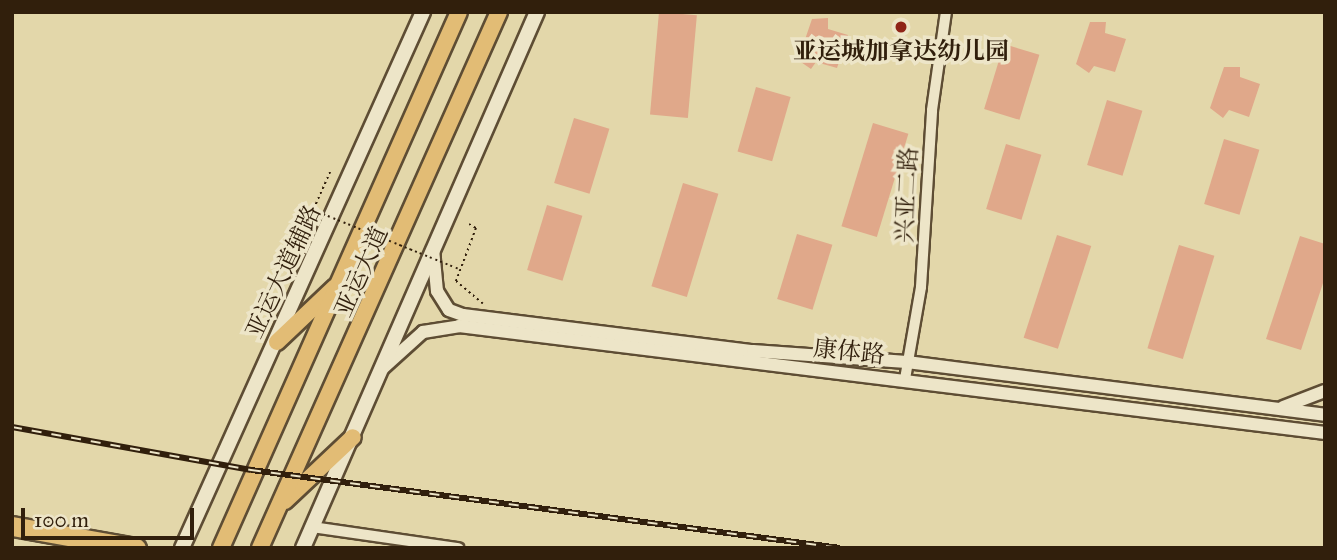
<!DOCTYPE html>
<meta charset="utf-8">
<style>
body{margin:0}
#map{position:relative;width:1337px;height:560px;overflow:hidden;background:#e3d7aa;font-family:"IM FELL Great Primer","Noto Serif SC",serif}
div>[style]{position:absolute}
.building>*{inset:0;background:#e0a88a;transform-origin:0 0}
.path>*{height:2px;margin-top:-1px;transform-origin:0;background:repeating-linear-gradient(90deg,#311f0c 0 2px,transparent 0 5.5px)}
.roads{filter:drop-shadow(2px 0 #5e4d34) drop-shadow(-2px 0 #5e4d34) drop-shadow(0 2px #5e4d34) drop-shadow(0 -2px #5e4d34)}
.minor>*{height:10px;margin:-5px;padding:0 5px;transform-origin:5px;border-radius:5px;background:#ede5c8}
.tertiary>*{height:12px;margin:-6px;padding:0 6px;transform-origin:6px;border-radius:6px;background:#ede5c8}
.secondary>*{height:14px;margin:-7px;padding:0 7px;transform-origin:7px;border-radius:7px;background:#ede5c8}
.primary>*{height:16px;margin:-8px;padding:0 8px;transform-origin:8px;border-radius:8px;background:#e2bc75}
.motorway>*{height:19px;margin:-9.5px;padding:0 9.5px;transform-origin:9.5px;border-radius:9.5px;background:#e2bc75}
.rail>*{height:6px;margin-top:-3px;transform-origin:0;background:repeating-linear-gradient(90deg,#ede5c8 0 10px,#311f0c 0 20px);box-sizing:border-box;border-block:2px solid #311f0c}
.path-bridge>*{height:2px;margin-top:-1px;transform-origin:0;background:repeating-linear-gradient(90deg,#311f0c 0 2px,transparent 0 5.5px)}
.dots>*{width:19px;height:19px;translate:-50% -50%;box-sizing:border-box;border:4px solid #ede5c8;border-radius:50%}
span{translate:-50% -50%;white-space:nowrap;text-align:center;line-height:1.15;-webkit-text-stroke:7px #ede5c8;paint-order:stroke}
.poi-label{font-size:24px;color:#311f0c;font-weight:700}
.street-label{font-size:24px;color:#311f0c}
.frame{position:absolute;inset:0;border:14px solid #311f0c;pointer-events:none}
.scale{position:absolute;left:21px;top:508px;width:173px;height:32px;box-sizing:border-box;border:4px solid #311f0c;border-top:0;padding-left:9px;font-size:21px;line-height:24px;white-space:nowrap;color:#311f0c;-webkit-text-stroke:5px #ede5c8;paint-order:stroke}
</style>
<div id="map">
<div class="building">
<i style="left:659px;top:12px;width:38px;height:103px;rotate:5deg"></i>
<i style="clip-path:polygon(828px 18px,828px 29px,848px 35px,837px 68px,816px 62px,811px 69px,798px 60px,812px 19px)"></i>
<i style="clip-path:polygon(1090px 22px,1106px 22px,1105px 33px,1126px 39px,1115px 72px,1094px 66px,1089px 73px,1076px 64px)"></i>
<i style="left:1004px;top:44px;width:37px;height:68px;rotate:17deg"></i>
<i style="clip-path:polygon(1224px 67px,1240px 67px,1240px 77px,1260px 84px,1249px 117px,1229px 110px,1223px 118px,1210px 108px)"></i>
<i style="left:756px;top:87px;width:36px;height:67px;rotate:16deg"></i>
<i style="left:1107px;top:100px;width:37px;height:68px;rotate:17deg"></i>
<i style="left:574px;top:118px;width:37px;height:68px;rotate:17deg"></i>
<i style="left:873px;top:123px;width:37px;height:108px;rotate:17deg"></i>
<i style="left:1224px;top:139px;width:37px;height:68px;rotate:17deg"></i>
<i style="left:1006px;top:144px;width:37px;height:68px;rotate:17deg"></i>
<i style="left:683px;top:183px;width:37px;height:108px;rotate:17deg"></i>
<i style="left:547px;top:205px;width:37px;height:68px;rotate:17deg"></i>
<i style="left:797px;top:234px;width:37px;height:68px;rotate:17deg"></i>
<i style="left:1057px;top:235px;width:36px;height:108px;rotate:18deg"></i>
<i style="clip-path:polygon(1300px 236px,1325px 244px,1325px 277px,1301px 350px,1266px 339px)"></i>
<i style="left:1179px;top:245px;width:37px;height:108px;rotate:17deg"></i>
</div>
<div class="path">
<i style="left:469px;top:224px;width:8px;rotate:30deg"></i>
<i style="left:476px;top:228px;width:57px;rotate:110.7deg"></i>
<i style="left:456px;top:281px;width:35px;rotate:40deg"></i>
<i style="left:298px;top:244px;width:79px;rotate:-66deg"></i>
</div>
<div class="roads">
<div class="minor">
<i style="left:905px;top:379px;width:93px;rotate:-80.1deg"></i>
<i style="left:921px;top:287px;width:177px;rotate:-86.4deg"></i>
<i style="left:932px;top:110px;width:99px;rotate:-81.9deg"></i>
<i style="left:312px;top:527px;width:148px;rotate:8.2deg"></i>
</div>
<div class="tertiary">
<i style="left:433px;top:249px;width:42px;rotate:84.6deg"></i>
<i style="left:437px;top:291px;width:22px;rotate:58deg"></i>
<i style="left:449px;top:310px;width:15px;rotate:20deg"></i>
<i style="left:463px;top:315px;width:292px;rotate:7.1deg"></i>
<i style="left:753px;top:351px;width:154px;rotate:4.1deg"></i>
<i style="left:907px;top:362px;width:421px;rotate:7.2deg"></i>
<i style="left:383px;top:368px;width:54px;rotate:-42deg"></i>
<i style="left:423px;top:332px;width:36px;rotate:-9deg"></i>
<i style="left:459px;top:326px;width:873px;rotate:7.04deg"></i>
<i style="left:1283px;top:407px;width:45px;rotate:-20.9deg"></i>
</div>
<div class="secondary">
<i style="left:182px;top:548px;width:588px;rotate:-65.79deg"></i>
<i style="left:303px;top:548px;width:585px;rotate:-66.42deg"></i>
</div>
<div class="primary">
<i style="left:277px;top:342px;width:80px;rotate:-43.5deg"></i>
<i style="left:285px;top:501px;width:93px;rotate:-43.3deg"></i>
<i style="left:221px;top:548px;width:586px;rotate:-66.06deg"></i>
<i style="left:260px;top:548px;width:587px;rotate:-65.97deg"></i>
</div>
<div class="motorway">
<i style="left:12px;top:526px;width:126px;rotate:10.1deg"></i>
</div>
</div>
<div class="rail">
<i style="left:12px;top:427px;width:243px;rotate:10.2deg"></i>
<i style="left:251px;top:470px;width:594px;rotate:7.54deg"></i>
</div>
<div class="path-bridge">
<i style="left:313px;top:210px;width:157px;rotate:22deg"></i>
</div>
<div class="dots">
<i style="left:901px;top:27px;background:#8f2418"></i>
</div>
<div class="poi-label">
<span style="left:901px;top:52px">亚运城加拿达幼儿园</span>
</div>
<div class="street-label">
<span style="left:907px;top:195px;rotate:-87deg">兴亚二路</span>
<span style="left:284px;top:272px;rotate:-65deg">亚运大道辅路</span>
<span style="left:362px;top:272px;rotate:-66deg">亚运大道</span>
<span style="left:849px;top:352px;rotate:6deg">康体路</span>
</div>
<div class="frame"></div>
<div class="scale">100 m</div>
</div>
